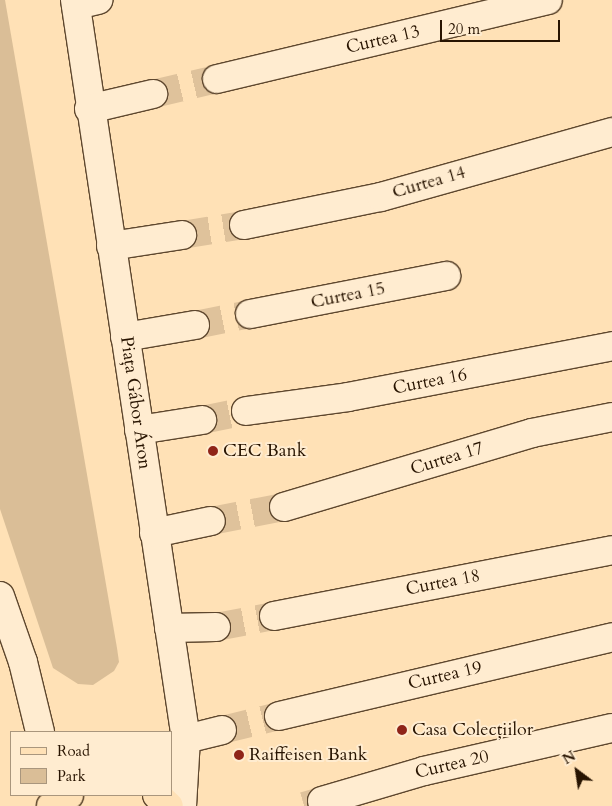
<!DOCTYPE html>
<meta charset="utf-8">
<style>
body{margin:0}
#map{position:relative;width:612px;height:806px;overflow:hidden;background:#ffe1b6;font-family:Cardo,serif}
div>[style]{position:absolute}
.green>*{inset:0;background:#dabe97}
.minor-tunnel>*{height:28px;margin-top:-14px;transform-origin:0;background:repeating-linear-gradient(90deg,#dfc29b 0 28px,transparent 0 42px)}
.roads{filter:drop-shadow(1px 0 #5e472e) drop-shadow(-1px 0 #5e472e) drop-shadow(0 1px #5e472e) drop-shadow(0 -1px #5e472e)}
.minor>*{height:28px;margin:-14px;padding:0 14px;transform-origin:14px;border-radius:14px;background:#ffecd0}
.major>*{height:28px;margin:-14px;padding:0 14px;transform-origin:14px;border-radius:14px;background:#ffe1b6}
.dots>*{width:14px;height:14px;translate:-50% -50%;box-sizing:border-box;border:2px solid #ffecd0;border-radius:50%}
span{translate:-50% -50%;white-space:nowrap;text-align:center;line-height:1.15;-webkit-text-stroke:4px #ffecd0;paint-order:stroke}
.street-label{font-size:18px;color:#281401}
.poi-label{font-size:18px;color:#281401}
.left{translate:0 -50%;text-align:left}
.legend{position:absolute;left:10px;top:731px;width:162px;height:65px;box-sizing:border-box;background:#ffecd0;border:1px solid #a9967d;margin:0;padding:6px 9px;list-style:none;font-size:15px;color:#281401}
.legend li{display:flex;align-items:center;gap:10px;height:25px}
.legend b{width:25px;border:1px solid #a9967d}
.north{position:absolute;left:552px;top:746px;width:50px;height:50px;-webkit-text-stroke:4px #ffecd0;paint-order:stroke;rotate:329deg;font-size:14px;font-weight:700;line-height:20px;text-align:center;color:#281401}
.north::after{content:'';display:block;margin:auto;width:18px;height:22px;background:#281401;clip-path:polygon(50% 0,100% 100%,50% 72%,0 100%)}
.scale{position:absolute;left:440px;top:20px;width:120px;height:22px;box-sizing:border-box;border:2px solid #281401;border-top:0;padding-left:6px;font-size:15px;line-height:18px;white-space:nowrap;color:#281401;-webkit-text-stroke:4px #ffecd0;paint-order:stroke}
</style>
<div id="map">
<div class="green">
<i style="clip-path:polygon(0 0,5px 0,117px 648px,119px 662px,114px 671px,93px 685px,78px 684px,53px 668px,0 509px)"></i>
</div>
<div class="minor-tunnel">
<i style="left:153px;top:94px;width:66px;rotate:-13.2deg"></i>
<i style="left:182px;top:235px;width:63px;rotate:-9.2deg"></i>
<i style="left:195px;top:325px;width:56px;rotate:-11.3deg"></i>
<i style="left:202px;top:420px;width:45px;rotate:-11.6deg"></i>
<i style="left:211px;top:521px;width:74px;rotate:-10.9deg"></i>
<i style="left:216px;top:627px;width:59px;rotate:-10.7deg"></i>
<i style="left:222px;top:730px;width:59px;rotate:-13.8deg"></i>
<i style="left:304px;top:806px;width:19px;rotate:-16deg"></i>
</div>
<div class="roads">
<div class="minor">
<i style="left:75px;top:0;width:747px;rotate:81.46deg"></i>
<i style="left:186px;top:739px;width:67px;rotate:93.4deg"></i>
<i style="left:76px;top:5px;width:23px;rotate:-13deg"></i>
<i style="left:217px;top:79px;width:340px;rotate:-13.4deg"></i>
<i style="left:89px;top:109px;width:66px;rotate:-13.2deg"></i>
<i style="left:244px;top:225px;width:140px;rotate:-11.6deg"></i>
<i style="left:381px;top:197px;width:240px;rotate:-15.7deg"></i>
<i style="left:111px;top:246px;width:72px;rotate:-8.8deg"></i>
<i style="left:250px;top:314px;width:200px;rotate:-11deg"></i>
<i style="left:125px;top:337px;width:71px;rotate:-9.7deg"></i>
<i style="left:246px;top:411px;width:103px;rotate:-7.8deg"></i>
<i style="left:348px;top:397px;width:269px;rotate:-10.9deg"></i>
<i style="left:139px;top:430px;width:64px;rotate:-9deg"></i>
<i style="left:284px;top:507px;width:259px;rotate:-16.6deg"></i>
<i style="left:532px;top:433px;width:82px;rotate:-11.3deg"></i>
<i style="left:154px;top:533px;width:58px;rotate:-11.9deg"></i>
<i style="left:0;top:596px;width:70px;rotate:70.8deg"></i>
<i style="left:23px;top:662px;width:72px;rotate:76.3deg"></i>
<i style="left:274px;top:616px;width:344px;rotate:-11deg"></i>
<i style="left:169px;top:628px;width:47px;rotate:-1.2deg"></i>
<i style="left:279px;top:716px;width:342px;rotate:-13.3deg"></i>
<i style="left:186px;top:739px;width:37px;rotate:-14deg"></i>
<i style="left:322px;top:801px;width:106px;rotate:-16.4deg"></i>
<i style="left:424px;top:771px;width:193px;rotate:-12.9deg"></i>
</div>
<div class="major">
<i style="left:157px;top:795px;width:16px;rotate:43deg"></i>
<i style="left:51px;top:806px;width:21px;rotate:-31deg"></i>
</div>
</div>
<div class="dots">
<i style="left:213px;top:451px;background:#8f2418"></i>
<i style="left:402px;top:730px;background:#8f2418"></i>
<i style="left:239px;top:755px;background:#8f2418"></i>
</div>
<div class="street-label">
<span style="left:383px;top:40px;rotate:-13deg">Curtea 13</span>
<span style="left:429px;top:183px;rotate:-16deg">Curtea 14</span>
<span style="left:348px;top:296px;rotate:-11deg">Curtea 15</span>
<span style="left:430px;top:382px;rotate:-11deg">Curtea 16</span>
<span style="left:135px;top:403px;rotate:82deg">Piața Gábor Áron</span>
<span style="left:447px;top:459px;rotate:-17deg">Curtea 17</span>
<span style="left:443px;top:583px;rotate:-11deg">Curtea 18</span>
<span style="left:445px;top:676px;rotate:-13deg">Curtea 19</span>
<span style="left:452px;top:765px;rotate:-13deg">Curtea 20</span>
</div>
<div class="poi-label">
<span class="left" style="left:223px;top:451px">CEC Bank</span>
<span class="left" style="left:412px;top:730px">Casa Colecțiilor</span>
<span class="left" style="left:249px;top:755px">Raiffeisen Bank</span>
</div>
<ul class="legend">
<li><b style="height:6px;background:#ffe1b6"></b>Road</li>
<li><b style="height:14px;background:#dabe97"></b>Park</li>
</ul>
<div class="north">N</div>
<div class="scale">20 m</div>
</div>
